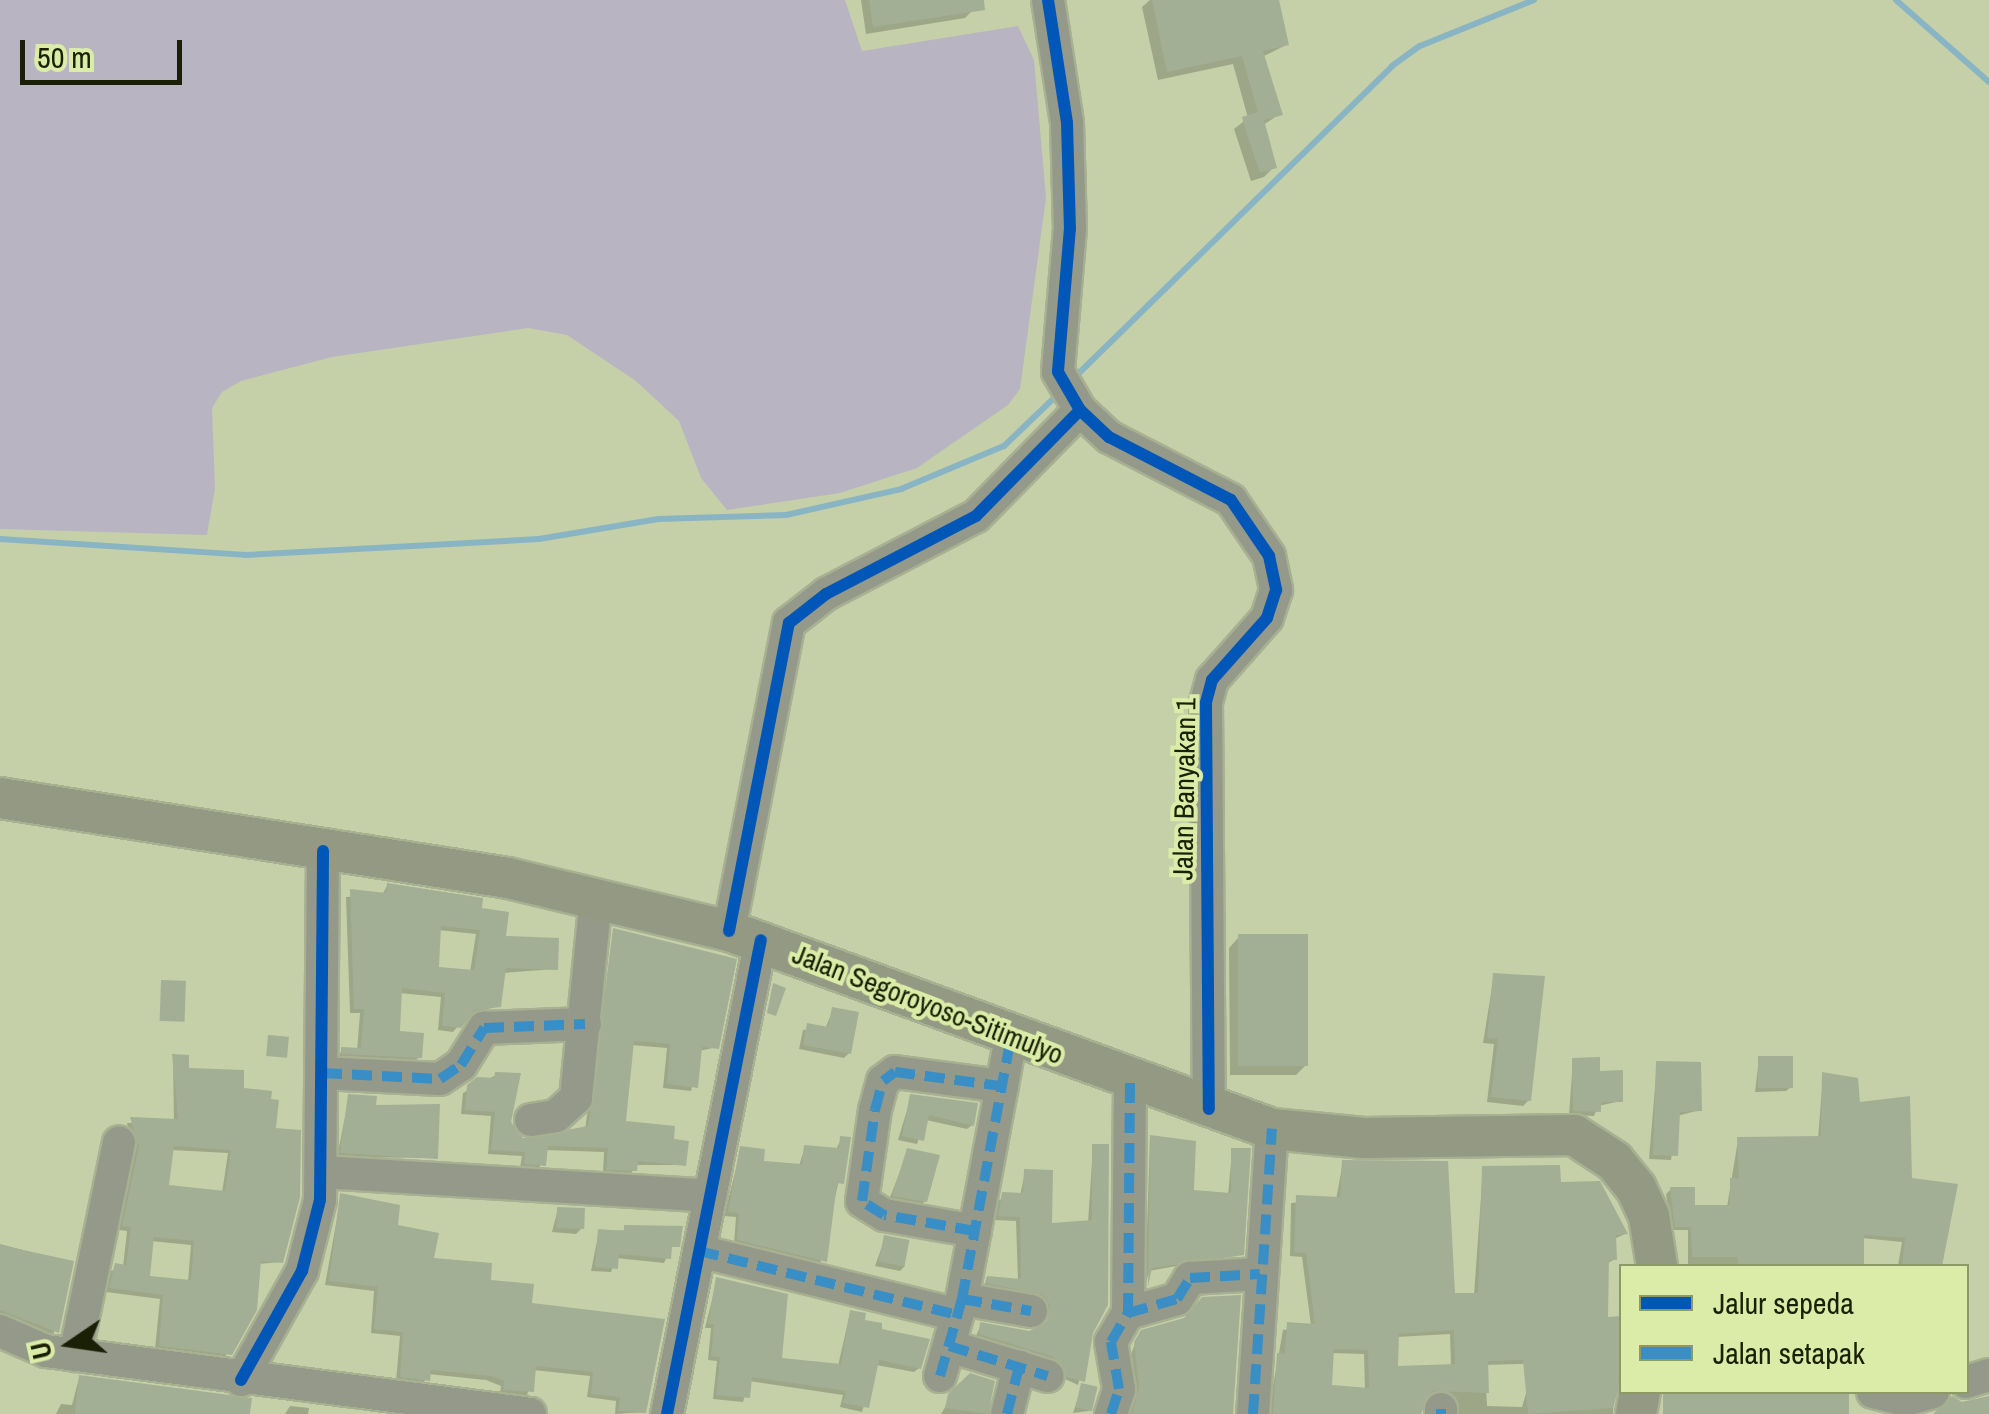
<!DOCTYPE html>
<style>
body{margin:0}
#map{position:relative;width:1989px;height:1414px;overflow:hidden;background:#c5d0a9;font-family:"Archivo Narrow",sans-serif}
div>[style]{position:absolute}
.forest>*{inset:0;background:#b9b4c2}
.shadow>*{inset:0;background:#0003;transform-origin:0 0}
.stream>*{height:6px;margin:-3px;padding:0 3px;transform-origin:3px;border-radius:3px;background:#89b4c4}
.building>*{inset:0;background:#a2af94;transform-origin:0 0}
.roads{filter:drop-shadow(2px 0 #a8b092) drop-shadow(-2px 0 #a8b092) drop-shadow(0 2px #a8b092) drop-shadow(0 -2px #a8b092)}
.minor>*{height:32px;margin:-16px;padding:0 16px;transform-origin:16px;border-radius:16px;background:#95998a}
.major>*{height:40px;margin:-20px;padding:0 20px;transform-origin:20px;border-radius:20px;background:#939982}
.quiet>*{height:10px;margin-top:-5px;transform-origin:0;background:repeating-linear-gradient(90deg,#388ec5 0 20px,transparent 0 30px)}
.cycleway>*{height:12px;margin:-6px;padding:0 6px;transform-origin:6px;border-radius:6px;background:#0057b8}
span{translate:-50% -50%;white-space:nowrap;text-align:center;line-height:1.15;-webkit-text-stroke:8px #daeca7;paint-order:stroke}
.street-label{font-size:28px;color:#1a2005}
.legend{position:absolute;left:1619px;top:1264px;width:350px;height:130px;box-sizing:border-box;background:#daeca7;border:2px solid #8d9a66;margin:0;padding:12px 18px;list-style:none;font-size:30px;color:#1a2005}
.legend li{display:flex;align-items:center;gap:20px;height:50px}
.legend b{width:50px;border:2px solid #8d9a66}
.north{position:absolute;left:20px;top:1294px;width:100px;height:100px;-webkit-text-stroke:8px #daeca7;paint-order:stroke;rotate:257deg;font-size:28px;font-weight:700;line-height:40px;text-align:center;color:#1a2005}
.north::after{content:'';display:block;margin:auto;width:35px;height:45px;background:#1a2005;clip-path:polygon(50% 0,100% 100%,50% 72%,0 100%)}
.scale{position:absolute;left:20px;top:40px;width:162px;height:45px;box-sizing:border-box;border:5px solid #1a2005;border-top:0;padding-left:12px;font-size:30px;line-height:35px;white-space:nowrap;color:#1a2005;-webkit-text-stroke:8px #daeca7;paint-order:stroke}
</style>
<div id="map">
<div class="forest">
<i style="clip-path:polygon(0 0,845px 0,862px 51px,1018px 26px,1034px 60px,1046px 198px,1020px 389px,1008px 405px,917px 468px,840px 493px,727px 510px,701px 478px,679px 421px,636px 381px,567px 335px,528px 328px,332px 357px,241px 381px,222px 392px,212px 408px,215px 488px,207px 535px,0 529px)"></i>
</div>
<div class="shadow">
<i style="clip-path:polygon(861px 0,971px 0,972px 11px,965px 18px,866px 34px)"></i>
<i style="clip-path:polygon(1150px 0,1277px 0,1286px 45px,1262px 57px,1280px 114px,1263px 125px,1274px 167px,1264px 177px,1251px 181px,1234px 129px,1248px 118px,1233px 64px,1158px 80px,1142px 7px)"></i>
<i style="clip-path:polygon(evenodd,387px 886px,479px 910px,503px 938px,555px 969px,503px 973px,499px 1006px,468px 1014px,453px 1032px,438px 1030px,441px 997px,399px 993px,398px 1033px,419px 1057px,414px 1062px,337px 1058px,342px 1050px,357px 1051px,360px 1013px,350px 1013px,346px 897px,382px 895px,387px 886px,438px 930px,476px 934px,470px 972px,436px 969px,438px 930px)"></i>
<i style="clip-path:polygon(614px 931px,717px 1047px,699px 1051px,691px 1091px,663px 1088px,667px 1048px,631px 1045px,624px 1123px,671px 1141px,683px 1165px,636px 1165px,630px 1175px,603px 1173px,604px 1152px,545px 1150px,539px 1169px,520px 1168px,522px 1156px,488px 1154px,491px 1116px,461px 1114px,463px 1093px,496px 1075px,509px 1123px,524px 1142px,585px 1129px)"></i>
<i style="clip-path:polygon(1239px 937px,1307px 1064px,1296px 1075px,1230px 1075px,1229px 948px)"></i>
<i style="clip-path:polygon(1494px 975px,1529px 1100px,1523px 1106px,1487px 1102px,1494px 1044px,1483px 1043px)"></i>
<i style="clip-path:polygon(833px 1010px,849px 1053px,844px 1058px,799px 1049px,803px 1030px,825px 1029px)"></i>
<i style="clip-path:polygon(evenodd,173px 1057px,187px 1071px,241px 1090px,273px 1131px,281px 1262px,258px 1264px,225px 1358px,155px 1349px,160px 1299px,106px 1292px,111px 1271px,123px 1267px,127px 1231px,119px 1230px,135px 1152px,127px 1123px,174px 1121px,173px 1057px,171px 1150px,228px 1153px,222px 1193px,167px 1187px,171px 1150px,173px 1057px,151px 1241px,191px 1245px,188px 1282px,147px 1279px,151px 1241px)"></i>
<i style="clip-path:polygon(1759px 1058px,1791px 1087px,1786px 1091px,1755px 1092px)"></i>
<i style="clip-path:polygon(1573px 1060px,1598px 1073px,1621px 1101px,1598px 1106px,1594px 1116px,1569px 1115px)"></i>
<i style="clip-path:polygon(1657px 1063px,1700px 1110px,1677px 1116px,1671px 1160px,1649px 1159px)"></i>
<i style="clip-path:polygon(1823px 1075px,1858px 1105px,1910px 1180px,1955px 1186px,1942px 1266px,1898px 1266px,1902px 1242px,1862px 1238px,1861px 1266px,1688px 1266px,1688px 1230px,1671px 1230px,1666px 1194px,1671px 1189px,1692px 1208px,1727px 1207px,1738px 1140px,1818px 1139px)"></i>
<i style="clip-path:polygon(349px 1097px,373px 1108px,436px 1158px,337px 1157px)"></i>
<i style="clip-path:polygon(911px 1097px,972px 1125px,967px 1129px,926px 1120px,917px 1144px,898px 1140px)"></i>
<i style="clip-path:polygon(1150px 1138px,1192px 1192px,1228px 1196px,1232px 1151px,1241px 1254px,1149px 1271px,1145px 1287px)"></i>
<i style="clip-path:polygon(841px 1139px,848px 1139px,820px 1265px,734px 1244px,736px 1217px,724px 1216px,741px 1149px,761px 1163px,799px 1166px,805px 1147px,836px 1150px)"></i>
<i style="clip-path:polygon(1093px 1146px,1091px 1332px,1078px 1385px,975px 1338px,981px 1325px,1037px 1333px,1048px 1320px,1039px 1299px,982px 1287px,988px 1279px,1018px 1282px,1016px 1221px,995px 1220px,998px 1200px,1020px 1196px,1025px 1172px,1050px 1225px,1088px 1223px)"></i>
<i style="clip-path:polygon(908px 1151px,925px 1201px,920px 1206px,889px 1200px)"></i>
<i style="clip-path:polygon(evenodd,1343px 1162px,1452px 1295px,1474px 1295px,1483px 1169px,1559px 1185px,1599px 1184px,1625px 1234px,1614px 1239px,1615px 1259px,1606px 1264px,1606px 1320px,1622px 1361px,1485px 1365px,1487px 1406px,1522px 1407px,1527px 1390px,1614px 1391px,1613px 1414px,1457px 1414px,1447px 1397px,1433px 1393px,1421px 1400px,1418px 1414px,1268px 1414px,1283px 1330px,1311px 1326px,1302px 1257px,1290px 1256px,1291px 1203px,1336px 1200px,1343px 1162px,1450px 1334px,1451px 1367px,1395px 1369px,1397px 1337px,1450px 1334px,1343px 1162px,1331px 1353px,1364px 1354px,1365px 1390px,1329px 1387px,1331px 1353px)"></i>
<i style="clip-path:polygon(341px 1196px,359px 1197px,431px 1260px,530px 1306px,644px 1412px,615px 1414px,616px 1401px,587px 1397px,590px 1376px,533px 1370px,527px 1396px,500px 1394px,501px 1386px,486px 1380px,428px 1374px,423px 1384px,396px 1381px,400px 1336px,371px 1333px,374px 1291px,325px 1285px)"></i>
<i style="clip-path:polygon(558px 1209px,581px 1229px,576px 1234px,552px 1232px)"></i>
<i style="clip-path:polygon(680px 1229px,664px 1263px,616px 1258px,611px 1272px,591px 1271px,599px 1231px)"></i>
<i style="clip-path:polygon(885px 1238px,905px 1266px,900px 1271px,875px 1266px)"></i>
<i style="clip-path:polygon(0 1244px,71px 1263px,53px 1336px,0 1317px)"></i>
<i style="clip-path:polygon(717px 1280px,780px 1360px,838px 1366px,850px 1313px,919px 1368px,914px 1372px,876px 1365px,862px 1412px,840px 1407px,843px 1395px,749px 1381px,743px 1402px,713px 1399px,717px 1361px,708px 1360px,711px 1328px,705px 1328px)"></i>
<i style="clip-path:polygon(1137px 1338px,1233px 1414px,1129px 1414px,1135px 1393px,1129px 1360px)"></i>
<i style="clip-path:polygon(79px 1378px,248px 1414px,56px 1414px,61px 1404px,72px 1405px)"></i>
<i style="clip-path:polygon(960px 1383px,992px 1383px,989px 1414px,941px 1414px)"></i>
<i style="clip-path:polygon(1082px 1386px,1095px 1389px,1089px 1411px,1073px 1413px)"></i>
<i style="left:1664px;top:1392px;width:182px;height:23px"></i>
<i style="clip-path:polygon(290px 1406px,309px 1408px,308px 1414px,285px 1414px)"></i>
</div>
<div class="stream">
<i style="left:1896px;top:0;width:124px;rotate:41.4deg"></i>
<i style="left:1077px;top:375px;width:441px;rotate:-44.4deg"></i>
<i style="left:1392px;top:66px;width:34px;rotate:-36deg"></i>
<i style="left:1420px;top:46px;width:123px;rotate:-22deg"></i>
<i style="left:0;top:539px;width:246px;rotate:3.7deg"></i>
<i style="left:245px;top:555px;width:294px;rotate:-3.1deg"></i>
<i style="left:539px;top:539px;width:121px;rotate:-9.5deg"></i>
<i style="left:658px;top:519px;width:128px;rotate:-1.8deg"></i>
<i style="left:786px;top:515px;width:118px;rotate:-12.7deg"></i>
<i style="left:901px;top:489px;width:112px;rotate:-22.7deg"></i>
<i style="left:1004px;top:446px;width:69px;rotate:-43.8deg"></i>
</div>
<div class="building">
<i style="clip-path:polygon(869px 0,984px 0,985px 10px,873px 27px)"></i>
<i style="clip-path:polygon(1152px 0,1279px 0,1289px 45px,1263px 51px,1283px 115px,1264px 120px,1277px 168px,1260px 173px,1247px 135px,1242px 117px,1258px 112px,1242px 56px,1167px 72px)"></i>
<i style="clip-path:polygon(evenodd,387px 883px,483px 898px,482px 908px,509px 912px,506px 936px,559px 938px,558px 970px,506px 968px,501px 1007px,475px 1010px,461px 1028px,442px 1026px,445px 993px,402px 988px,400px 1031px,424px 1033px,422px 1058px,341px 1054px,341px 1047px,361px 1048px,364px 1009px,354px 1009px,350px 889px,386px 893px,387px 883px,441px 926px,480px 930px,474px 970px,439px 967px,441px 926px)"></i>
<i style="clip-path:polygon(613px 928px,737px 959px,719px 1049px,702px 1047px,698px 1088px,667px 1084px,670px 1044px,634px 1041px,626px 1121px,675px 1126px,674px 1139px,689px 1141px,686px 1166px,638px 1161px,637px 1171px,606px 1170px,608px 1148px,548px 1146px,546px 1166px,524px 1164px,525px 1152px,491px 1150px,495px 1112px,465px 1110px,467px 1085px,477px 1077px,494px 1078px,495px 1072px,521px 1073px,511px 1122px,523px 1138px,588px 1126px)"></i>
<i style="left:1238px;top:934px;width:70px;height:132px"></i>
<i style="clip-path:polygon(1493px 973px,1545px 976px,1531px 1101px,1491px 1097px,1498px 1039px,1487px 1038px)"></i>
<i style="left:161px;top:980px;width:25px;height:41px;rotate:2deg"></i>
<i style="clip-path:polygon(773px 983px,786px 988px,776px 1016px,767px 1013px)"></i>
<i style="clip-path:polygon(832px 1007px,859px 1012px,851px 1054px,803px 1045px,807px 1023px,828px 1027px)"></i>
<i style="left:268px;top:1035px;width:21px;height:21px;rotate:5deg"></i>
<i style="clip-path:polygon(evenodd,172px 1054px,189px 1055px,189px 1068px,244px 1070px,244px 1088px,272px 1091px,271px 1099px,279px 1100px,276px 1128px,301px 1130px,300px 1197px,283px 1263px,261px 1261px,257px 1310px,232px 1355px,159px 1346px,163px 1295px,109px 1288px,115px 1263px,126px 1265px,131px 1227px,122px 1226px,139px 1146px,130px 1117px,178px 1119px,172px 1054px,174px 1146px,231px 1150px,225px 1191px,169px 1185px,174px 1146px,172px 1054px,154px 1237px,194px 1241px,191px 1280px,150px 1276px,154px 1237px)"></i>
<i style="left:1758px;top:1056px;width:35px;height:32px"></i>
<i style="clip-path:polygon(1600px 1057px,1600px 1071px,1623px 1070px,1623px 1102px,1601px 1102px,1601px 1112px,1573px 1111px,1572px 1058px)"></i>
<i style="clip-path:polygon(1656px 1061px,1701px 1062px,1702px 1111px,1680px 1112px,1678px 1156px,1653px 1155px)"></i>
<i style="clip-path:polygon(1822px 1072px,1858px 1078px,1860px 1102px,1910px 1096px,1912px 1178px,1958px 1184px,1942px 1266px,1902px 1266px,1905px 1238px,1864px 1235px,1864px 1266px,1738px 1266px,1738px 1257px,1692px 1257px,1691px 1227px,1675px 1227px,1670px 1187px,1695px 1187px,1695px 1205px,1730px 1205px,1730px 1178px,1739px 1178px,1737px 1137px,1821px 1136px)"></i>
<i style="clip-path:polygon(348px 1094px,377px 1096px,376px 1105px,440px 1104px,438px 1159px,340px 1153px)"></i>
<i style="clip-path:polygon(910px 1094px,978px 1103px,974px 1126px,929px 1115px,924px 1141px,902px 1136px)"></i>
<i style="clip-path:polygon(1150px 1135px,1196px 1141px,1194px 1190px,1231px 1193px,1231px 1148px,1251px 1148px,1244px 1255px,1152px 1268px,1148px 1286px)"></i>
<i style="clip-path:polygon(840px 1136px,851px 1137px,844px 1184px,837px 1183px,827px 1262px,737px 1240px,739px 1213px,728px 1212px,740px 1146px,765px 1149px,764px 1161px,802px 1164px,804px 1145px,839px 1148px)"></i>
<i style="clip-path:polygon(1092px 1144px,1109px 1144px,1108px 1305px,1093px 1333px,1085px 1382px,1067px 1377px,1054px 1357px,979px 1334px,980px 1322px,1029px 1331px,1047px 1323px,1050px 1305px,1043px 1295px,985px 1283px,987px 1276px,1021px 1279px,1020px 1217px,998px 1216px,1002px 1192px,1023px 1193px,1024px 1169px,1053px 1170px,1052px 1223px,1092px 1220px)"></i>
<i style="clip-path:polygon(907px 1148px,940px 1155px,927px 1202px,892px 1196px)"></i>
<i style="clip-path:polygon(evenodd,1342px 1160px,1448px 1161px,1455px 1293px,1478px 1293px,1482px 1166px,1560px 1165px,1561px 1182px,1600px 1181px,1628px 1234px,1616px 1235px,1617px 1260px,1609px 1260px,1608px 1317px,1622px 1316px,1622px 1377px,1613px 1408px,1528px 1414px,1523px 1360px,1488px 1361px,1489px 1393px,1432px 1391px,1421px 1414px,1273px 1414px,1277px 1353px,1285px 1354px,1287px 1322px,1315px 1324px,1306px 1253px,1294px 1252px,1296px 1195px,1340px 1197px,1342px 1160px,1454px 1330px,1455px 1364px,1398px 1366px,1399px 1334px,1454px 1330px,1342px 1160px,1334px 1349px,1368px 1350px,1369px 1388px,1332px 1385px,1334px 1349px)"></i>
<i style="clip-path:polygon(340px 1193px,400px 1205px,398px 1225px,439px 1233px,434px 1258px,492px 1263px,491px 1280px,534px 1284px,532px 1303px,665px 1319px,646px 1413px,618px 1411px,620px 1397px,591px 1394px,593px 1372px,536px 1366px,534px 1392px,503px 1390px,504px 1381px,491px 1376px,431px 1370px,430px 1381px,400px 1377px,403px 1332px,374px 1329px,378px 1287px,329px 1281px)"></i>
<i style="left:557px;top:1207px;width:28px;height:21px;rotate:2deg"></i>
<i style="clip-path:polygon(624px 1225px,683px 1226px,680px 1247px,672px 1247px,671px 1259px,619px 1254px,618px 1269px,595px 1267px,598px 1229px,624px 1231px)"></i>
<i style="left:884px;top:1235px;width:26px;height:27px;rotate:11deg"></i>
<i style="clip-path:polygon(0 1245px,74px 1261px,59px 1333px,0 1310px)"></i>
<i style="clip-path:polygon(716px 1277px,788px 1294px,782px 1358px,841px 1364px,850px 1310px,866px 1313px,865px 1320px,882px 1323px,882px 1329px,930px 1339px,921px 1369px,879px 1360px,869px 1408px,843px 1403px,846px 1391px,752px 1377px,750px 1398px,716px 1395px,720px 1357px,711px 1356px,714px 1324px,708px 1324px)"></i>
<i style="clip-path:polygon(1241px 1295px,1233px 1414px,1132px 1414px,1139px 1387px,1134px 1342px,1141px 1330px,1184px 1318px,1202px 1297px)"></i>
<i style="clip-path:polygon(970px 1373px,995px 1381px,988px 1414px,945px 1408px,948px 1394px)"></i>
<i style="clip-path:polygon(79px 1375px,252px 1398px,250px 1414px,75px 1414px)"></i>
<i style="left:1081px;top:1383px;width:17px;height:25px;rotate:13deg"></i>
<i style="left:1663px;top:1392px;width:186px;height:22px"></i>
<i style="clip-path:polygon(1952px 1396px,1962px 1402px,1989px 1396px,1989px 1414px,1933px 1414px)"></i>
</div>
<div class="roads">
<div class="minor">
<i style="left:1048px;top:0;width:124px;rotate:81.2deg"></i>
<i style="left:1067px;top:123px;width:105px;rotate:88.4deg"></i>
<i style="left:1070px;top:228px;width:144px;rotate:94.8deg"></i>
<i style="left:1058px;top:372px;width:44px;rotate:59.9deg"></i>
<i style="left:1080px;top:410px;width:40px;rotate:43deg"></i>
<i style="left:1109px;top:437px;width:137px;rotate:27.3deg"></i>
<i style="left:1231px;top:500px;width:68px;rotate:55.8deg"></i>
<i style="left:1269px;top:556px;width:35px;rotate:78deg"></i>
<i style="left:1276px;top:590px;width:29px;rotate:108deg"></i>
<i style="left:1267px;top:618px;width:83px;rotate:131.6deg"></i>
<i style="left:1212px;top:680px;width:24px;rotate:105deg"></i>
<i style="left:1206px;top:703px;width:406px;rotate:89.6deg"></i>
<i style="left:729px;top:931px;width:314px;rotate:-79deg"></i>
<i style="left:789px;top:623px;width:47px;rotate:-38.1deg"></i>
<i style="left:826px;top:594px;width:169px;rotate:-27.5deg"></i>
<i style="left:976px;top:516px;width:148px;rotate:-45.5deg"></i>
<i style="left:322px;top:1073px;width:118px;rotate:2.9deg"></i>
<i style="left:440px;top:1079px;width:25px;rotate:-34deg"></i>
<i style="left:461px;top:1065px;width:44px;rotate:-58.1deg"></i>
<i style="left:484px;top:1028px;width:101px;rotate:-2.3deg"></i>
<i style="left:531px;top:1120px;width:25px;rotate:-9deg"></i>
<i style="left:556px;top:1116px;width:27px;rotate:-42deg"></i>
<i style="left:576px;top:1098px;width:201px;rotate:-84.3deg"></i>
<i style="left:322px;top:1172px;width:389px;rotate:3.5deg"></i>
<i style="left:975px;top:1231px;width:92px;rotate:-170deg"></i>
<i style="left:884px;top:1215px;width:26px;rotate:-148deg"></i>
<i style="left:862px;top:1201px;width:92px;rotate:-81.9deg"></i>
<i style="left:875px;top:1110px;width:30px;rotate:-75deg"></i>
<i style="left:883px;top:1081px;width:15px;rotate:-37deg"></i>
<i style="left:895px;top:1072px;width:108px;rotate:7.5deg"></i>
<i style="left:699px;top:1251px;width:266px;rotate:13.9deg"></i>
<i style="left:962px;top:1299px;width:70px;rotate:9.9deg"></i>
<i style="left:1128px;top:1313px;width:232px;rotate:-89.5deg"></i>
<i style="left:0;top:1331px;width:50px;rotate:23.5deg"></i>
<i style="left:46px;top:1351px;width:488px;rotate:7.4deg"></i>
<i style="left:949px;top:1346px;width:103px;rotate:16.9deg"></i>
<i style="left:75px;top:1355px;width:217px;rotate:-78.3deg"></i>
<i style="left:940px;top:1376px;width:80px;rotate:-74.1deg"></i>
<i style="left:962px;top:1299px;width:268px;rotate:-79.4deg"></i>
<i style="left:241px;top:1380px;width:125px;rotate:-60.8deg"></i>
<i style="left:302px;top:1271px;width:73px;rotate:-75.8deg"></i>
<i style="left:320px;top:1200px;width:349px;rotate:-89.5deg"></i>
<i style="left:1966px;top:1382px;width:24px;rotate:-17deg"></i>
<i style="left:1873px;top:1392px;width:33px;rotate:14deg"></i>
<i style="left:1905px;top:1400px;width:29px;rotate:-16deg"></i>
<i style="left:667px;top:1414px;width:483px;rotate:-78.8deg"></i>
<i style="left:1007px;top:1414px;width:49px;rotate:-75.7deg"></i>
<i style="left:1111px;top:1414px;width:26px;rotate:-72deg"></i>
<i style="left:1119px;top:1389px;width:48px;rotate:-99.7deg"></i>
<i style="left:1111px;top:1342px;width:34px;rotate:-60deg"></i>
<i style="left:1128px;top:1313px;width:51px;rotate:-15.9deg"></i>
<i style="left:1177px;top:1299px;width:25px;rotate:-58deg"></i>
<i style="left:1190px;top:1278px;width:70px;rotate:-3.3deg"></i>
<i style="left:1253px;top:1414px;width:286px;rotate:-86.2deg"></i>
<i style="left:1441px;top:1414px;width:5px;rotate:-90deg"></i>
</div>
<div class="major">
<i style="left:0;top:798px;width:514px;rotate:8.95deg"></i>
<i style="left:508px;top:878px;width:227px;rotate:13.5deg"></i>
<i style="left:729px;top:931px;width:578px;rotate:20.03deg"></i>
<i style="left:1272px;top:1129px;width:92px;rotate:5.6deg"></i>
<i style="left:1364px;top:1138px;width:210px;rotate:-0.8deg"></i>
<i style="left:1574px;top:1135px;width:48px;rotate:33deg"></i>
<i style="left:1614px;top:1161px;width:35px;rotate:51deg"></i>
<i style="left:1636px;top:1188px;width:31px;rotate:65deg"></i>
<i style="left:1649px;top:1216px;width:51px;rotate:80.9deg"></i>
<i style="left:1636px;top:1414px;width:22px;rotate:-80deg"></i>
</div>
</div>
<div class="quiet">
<i style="left:322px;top:1073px;width:118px;rotate:2.9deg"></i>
<i style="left:440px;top:1079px;width:25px;rotate:-34deg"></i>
<i style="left:461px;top:1065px;width:44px;rotate:-58.1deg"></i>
<i style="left:484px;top:1028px;width:101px;rotate:-2.3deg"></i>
<i style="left:975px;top:1231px;width:92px;rotate:-170deg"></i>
<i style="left:884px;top:1215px;width:26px;rotate:-148deg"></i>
<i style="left:862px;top:1201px;width:92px;rotate:-81.9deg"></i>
<i style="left:875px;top:1110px;width:30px;rotate:-75deg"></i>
<i style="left:883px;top:1081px;width:15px;rotate:-37deg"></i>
<i style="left:895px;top:1072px;width:108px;rotate:7.5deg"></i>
<i style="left:699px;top:1251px;width:266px;rotate:13.9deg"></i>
<i style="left:962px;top:1299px;width:70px;rotate:9.9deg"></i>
<i style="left:1128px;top:1313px;width:232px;rotate:-89.5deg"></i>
<i style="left:949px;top:1346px;width:103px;rotate:16.9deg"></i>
<i style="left:940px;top:1376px;width:80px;rotate:-74.1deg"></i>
<i style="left:962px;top:1299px;width:268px;rotate:-79.4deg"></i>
<i style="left:1007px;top:1414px;width:49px;rotate:-75.7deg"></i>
<i style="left:1111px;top:1414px;width:26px;rotate:-72deg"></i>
<i style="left:1119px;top:1389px;width:48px;rotate:-99.7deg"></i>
<i style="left:1111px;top:1342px;width:34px;rotate:-60deg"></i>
<i style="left:1128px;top:1313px;width:51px;rotate:-15.9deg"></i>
<i style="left:1177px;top:1299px;width:25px;rotate:-58deg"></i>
<i style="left:1190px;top:1278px;width:70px;rotate:-3.3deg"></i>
<i style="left:1253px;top:1414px;width:286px;rotate:-86.2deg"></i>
<i style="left:1441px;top:1414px;width:5px;rotate:-90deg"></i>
</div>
<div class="cycleway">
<i style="left:1048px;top:0;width:124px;rotate:81.2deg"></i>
<i style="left:1067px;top:123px;width:105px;rotate:88.4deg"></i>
<i style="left:1070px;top:228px;width:144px;rotate:94.8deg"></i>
<i style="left:1058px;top:372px;width:44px;rotate:59.9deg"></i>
<i style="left:1080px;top:410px;width:40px;rotate:43deg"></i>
<i style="left:1109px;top:437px;width:137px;rotate:27.3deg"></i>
<i style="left:1231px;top:500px;width:68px;rotate:55.8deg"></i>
<i style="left:1269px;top:556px;width:35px;rotate:78deg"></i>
<i style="left:1276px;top:590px;width:29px;rotate:108deg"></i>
<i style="left:1267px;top:618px;width:83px;rotate:131.6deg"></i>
<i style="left:1212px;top:680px;width:24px;rotate:105deg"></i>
<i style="left:1206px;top:703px;width:406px;rotate:89.6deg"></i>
<i style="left:729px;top:931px;width:314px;rotate:-79deg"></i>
<i style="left:789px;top:623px;width:47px;rotate:-38.1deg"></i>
<i style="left:826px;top:594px;width:169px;rotate:-27.5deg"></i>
<i style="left:976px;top:516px;width:148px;rotate:-45.5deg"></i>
<i style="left:241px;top:1380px;width:125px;rotate:-60.8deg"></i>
<i style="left:302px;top:1271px;width:73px;rotate:-75.8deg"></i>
<i style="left:320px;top:1200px;width:349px;rotate:-89.5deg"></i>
<i style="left:667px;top:1414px;width:483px;rotate:-78.8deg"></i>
</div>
<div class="street-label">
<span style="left:1184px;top:789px;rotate:-89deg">Jalan Banyakan 1</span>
<span style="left:928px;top:1004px;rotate:21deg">Jalan Segoroyoso-Sitimulyo</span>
</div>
<ul class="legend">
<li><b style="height:12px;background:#0057b8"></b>Jalur sepeda</li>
<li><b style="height:12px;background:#388ec5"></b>Jalan setapak</li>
</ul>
<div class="north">U</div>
<div class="scale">50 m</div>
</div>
